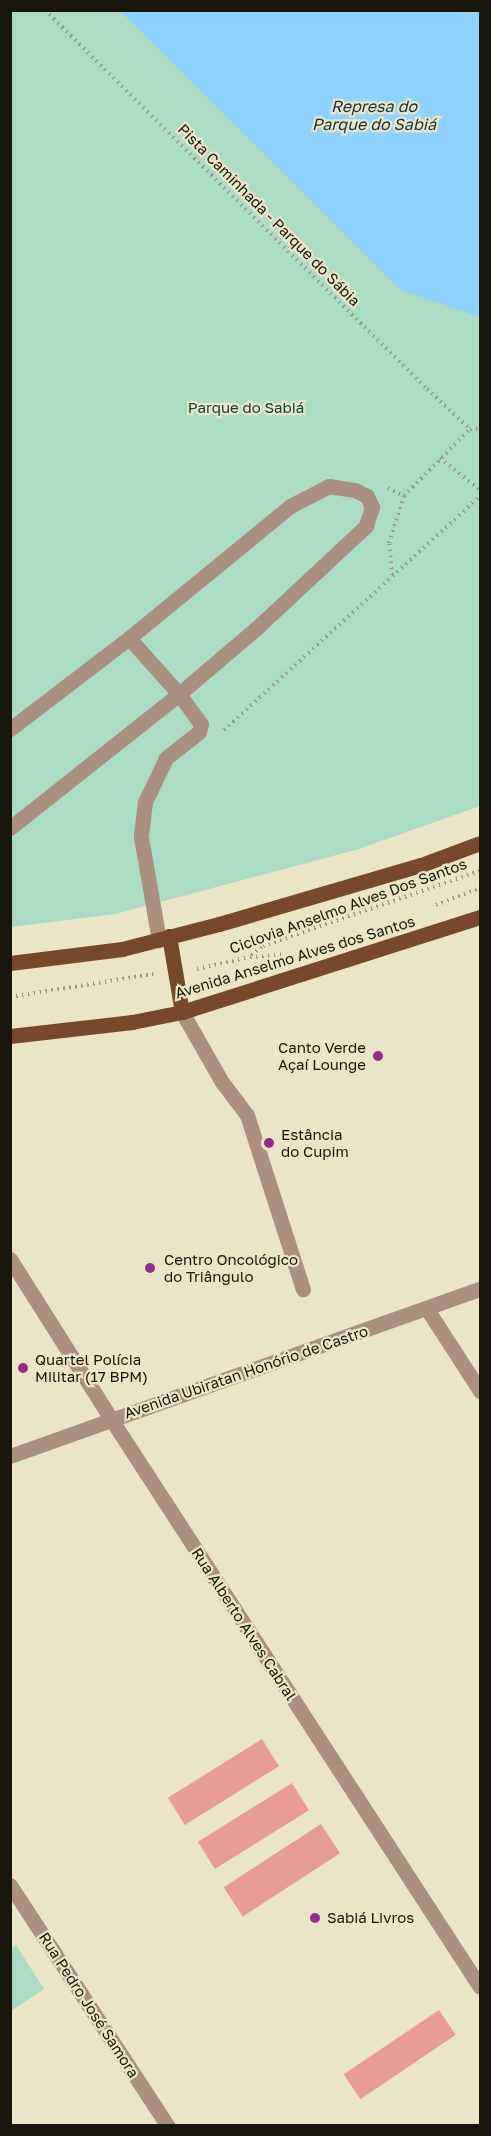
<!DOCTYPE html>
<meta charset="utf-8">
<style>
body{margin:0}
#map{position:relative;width:491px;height:2136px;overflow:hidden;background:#eae5c6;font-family:"Golos Text",sans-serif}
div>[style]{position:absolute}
.green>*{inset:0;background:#acdcc3}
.water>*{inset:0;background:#8fd2fd}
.building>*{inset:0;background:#e89c9a;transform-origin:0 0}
.path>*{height:4px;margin-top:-2px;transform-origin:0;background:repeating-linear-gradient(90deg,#9e9a82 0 1.5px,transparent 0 6px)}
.service>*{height:15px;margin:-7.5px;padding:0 7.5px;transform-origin:7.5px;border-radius:7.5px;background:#ab8f7f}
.minor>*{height:15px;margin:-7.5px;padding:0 7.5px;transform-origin:7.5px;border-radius:7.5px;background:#ab8f7f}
.primary>*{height:15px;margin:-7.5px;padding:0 7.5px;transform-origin:7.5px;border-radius:7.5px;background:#78482c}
.dots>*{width:16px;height:16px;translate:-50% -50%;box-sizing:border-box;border:3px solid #eae5c6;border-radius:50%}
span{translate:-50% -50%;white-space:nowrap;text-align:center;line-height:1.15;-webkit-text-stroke:4.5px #eae5c6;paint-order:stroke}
.street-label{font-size:15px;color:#19170c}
.park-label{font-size:15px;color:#084730}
.poi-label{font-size:15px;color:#19170c}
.right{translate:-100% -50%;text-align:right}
.left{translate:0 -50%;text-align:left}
.water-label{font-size:16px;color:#133144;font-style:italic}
.frame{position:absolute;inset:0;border:12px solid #19170c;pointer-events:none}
</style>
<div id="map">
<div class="green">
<i style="clip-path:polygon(10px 11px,480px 11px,480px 806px,359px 849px,115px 914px,11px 927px)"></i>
<i style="clip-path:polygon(16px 1945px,44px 1989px,11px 2011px,11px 1948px)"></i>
</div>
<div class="water">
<i style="clip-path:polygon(120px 11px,480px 11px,480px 317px,401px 290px)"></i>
</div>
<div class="building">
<i style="left:262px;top:1739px;width:32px;height:111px;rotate:58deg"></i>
<i style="left:292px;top:1783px;width:32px;height:111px;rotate:58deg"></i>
<i style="left:321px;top:1824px;width:35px;height:116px;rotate:57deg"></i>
<i style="left:439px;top:2010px;width:30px;height:115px;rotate:56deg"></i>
</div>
<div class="path">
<i style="left:45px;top:10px;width:538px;rotate:44.77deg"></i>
<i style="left:427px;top:389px;width:59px;rotate:42.9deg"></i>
<i style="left:470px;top:429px;width:10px;rotate:-6deg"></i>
<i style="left:440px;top:458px;width:51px;rotate:38.7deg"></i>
<i style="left:388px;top:488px;width:18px;rotate:27deg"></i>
<i style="left:392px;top:575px;width:32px;rotate:-95deg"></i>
<i style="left:389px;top:543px;width:49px;rotate:-72.3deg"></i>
<i style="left:404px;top:496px;width:94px;rotate:-45.4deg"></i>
<i style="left:224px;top:730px;width:347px;rotate:-42.4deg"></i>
<i style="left:436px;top:905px;width:47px;rotate:-21.1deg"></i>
<i style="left:251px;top:955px;width:15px;rotate:-37deg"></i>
<i style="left:263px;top:946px;width:230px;rotate:-19.1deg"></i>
<i style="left:197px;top:969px;width:54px;rotate:-12.8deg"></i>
<i style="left:250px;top:957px;width:34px;rotate:-5deg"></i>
<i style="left:10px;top:997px;width:145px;rotate:-9.1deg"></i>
</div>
<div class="service">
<i style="left:129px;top:638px;width:208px;rotate:-39.3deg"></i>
<i style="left:290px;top:506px;width:44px;rotate:-27.1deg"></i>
<i style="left:329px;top:486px;width:26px;rotate:9deg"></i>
<i style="left:355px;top:490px;width:13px;rotate:27deg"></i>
<i style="left:367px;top:496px;width:12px;rotate:66deg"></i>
<i style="left:372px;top:507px;width:20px;rotate:108deg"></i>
<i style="left:366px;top:526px;width:145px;rotate:137deg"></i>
<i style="left:260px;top:625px;width:106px;rotate:139.6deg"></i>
<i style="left:179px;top:694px;width:37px;rotate:54deg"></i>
<i style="left:201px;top:724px;width:8px;rotate:104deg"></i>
<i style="left:199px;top:732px;width:42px;rotate:141.8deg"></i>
<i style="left:166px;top:758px;width:49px;rotate:115.5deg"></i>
<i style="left:145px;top:802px;width:35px;rotate:97deg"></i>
<i style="left:141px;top:837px;width:105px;rotate:80.1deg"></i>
<i style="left:10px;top:729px;width:150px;rotate:-37.4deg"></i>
<i style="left:129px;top:638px;width:75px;rotate:48.2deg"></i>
<i style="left:179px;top:694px;width:216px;rotate:141.6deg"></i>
<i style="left:182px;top:1012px;width:81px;rotate:60.3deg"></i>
<i style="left:222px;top:1082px;width:41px;rotate:52.9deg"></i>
<i style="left:247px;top:1115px;width:183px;rotate:72.2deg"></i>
</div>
<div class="minor">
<i style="left:10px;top:1259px;width:189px;rotate:57.7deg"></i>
<i style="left:111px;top:1419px;width:677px;rotate:56.99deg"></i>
<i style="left:427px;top:1309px;width:98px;rotate:57.1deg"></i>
<i style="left:10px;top:1456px;width:499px;rotate:-19.6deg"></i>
<i style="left:10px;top:1885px;width:288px;rotate:56.8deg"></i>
</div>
<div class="primary">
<i style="left:169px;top:936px;width:77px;rotate:80.3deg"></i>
<i style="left:10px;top:963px;width:113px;rotate:-7.1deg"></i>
<i style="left:122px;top:949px;width:100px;rotate:-14.5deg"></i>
<i style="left:219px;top:924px;width:210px;rotate:-16.3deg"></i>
<i style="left:421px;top:865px;width:63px;rotate:-20.4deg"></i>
<i style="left:10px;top:1036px;width:123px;rotate:-6.5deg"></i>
<i style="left:132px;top:1022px;width:51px;rotate:-11.3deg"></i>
<i style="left:182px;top:1012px;width:313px;rotate:-17.7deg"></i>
</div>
<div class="dots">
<i style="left:378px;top:1056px;background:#942c90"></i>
<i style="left:269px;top:1143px;background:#942c90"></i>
<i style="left:150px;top:1268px;background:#942c90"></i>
<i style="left:23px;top:1368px;background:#942c90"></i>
<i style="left:315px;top:1918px;background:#942c90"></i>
</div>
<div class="street-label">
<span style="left:269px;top:215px;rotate:45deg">Pista Caminhada - Parque do Sábia</span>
<span style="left:348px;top:906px;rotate:-20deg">Ciclovia Anselmo Alves Dos Santos</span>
<span style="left:295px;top:957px;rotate:-17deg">Avenida Anselmo Alves dos Santos</span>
<span style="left:246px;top:1372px;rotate:-19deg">Avenida Ubiratan Honório de Castro</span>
<span style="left:244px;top:1624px;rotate:57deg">Rua Alberto Alves Cabral</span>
<span style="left:89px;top:2005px;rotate:57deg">Rua Pedro José Samora</span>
</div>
<div class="park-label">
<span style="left:246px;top:408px">Parque do Sabiá</span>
</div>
<div class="poi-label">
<span class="right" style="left:366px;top:1056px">Canto Verde<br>Açaí Lounge</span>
<span class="left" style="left:281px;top:1143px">Estância<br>do Cupim</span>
<span class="left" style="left:164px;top:1268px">Centro Oncológico<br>do Triângulo</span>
<span class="left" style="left:35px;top:1368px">Quartel Polícia<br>Militar (17 BPM)</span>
<span class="left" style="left:327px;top:1918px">Sabiá Livros</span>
</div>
<div class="water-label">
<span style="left:374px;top:115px">Represa do<br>Parque do Sabiá</span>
</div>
<div class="frame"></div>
</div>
